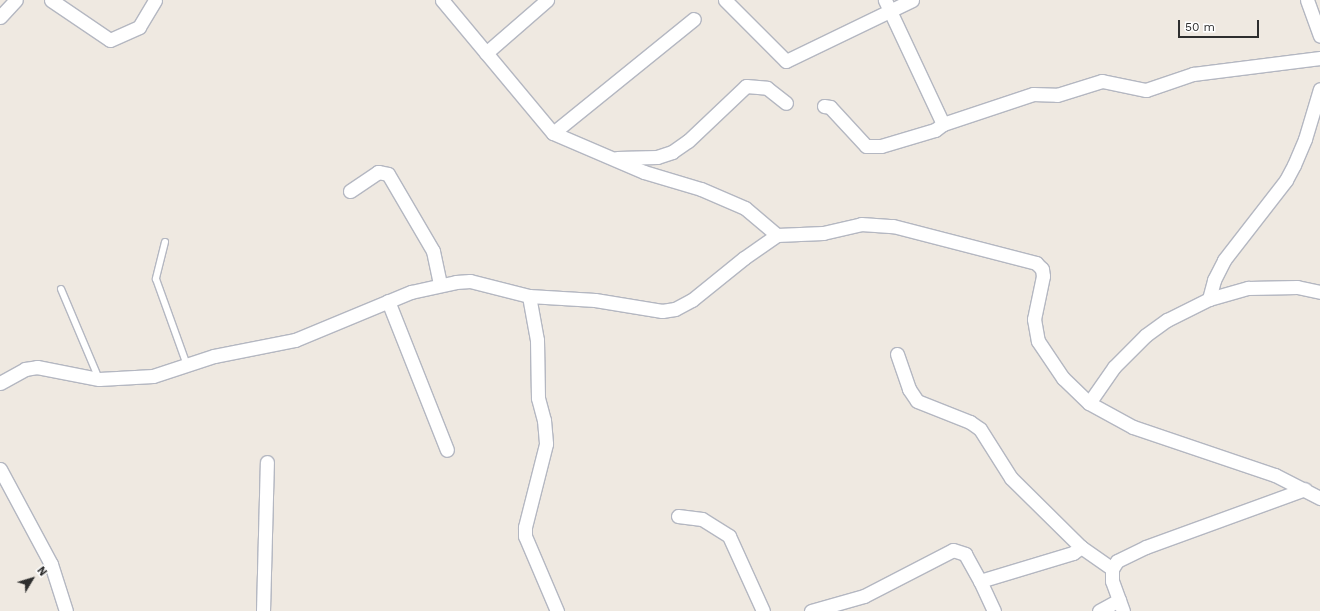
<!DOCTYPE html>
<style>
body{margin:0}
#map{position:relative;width:1320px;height:611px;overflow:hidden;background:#efe9e1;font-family:"Work Sans",sans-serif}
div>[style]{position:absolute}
.roads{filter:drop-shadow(1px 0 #b4b7c1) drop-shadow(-1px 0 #b4b7c1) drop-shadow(0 1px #b4b7c1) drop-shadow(0 -1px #b4b7c1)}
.lane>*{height:6px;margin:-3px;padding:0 3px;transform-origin:3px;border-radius:3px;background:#fff}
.street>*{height:13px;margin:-6.5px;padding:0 6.5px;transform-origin:6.5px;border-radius:6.5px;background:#fff}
span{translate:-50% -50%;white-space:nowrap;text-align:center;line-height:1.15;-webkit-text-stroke:3.5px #fff;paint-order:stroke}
.north{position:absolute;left:12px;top:559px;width:40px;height:40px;-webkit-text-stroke:3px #fff;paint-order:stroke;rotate:52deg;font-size:11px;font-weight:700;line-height:16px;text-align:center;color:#2e2e2e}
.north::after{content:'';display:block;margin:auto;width:14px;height:18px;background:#2e2e2e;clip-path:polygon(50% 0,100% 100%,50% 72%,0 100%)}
.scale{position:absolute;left:1178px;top:20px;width:81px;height:18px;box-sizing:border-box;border:2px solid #2e2e2e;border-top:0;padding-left:5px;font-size:12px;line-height:14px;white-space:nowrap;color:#2e2e2e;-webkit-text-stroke:3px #fff;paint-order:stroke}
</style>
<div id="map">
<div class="roads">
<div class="lane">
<i style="left:165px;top:242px;width:38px;rotate:104deg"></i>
<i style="left:156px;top:279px;width:91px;rotate:70.2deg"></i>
<i style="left:61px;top:289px;width:98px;rotate:67.1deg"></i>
</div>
<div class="street">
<i style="left:51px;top:0;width:71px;rotate:34.1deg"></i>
<i style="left:110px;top:40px;width:32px;rotate:-24deg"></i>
<i style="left:139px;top:27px;width:31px;rotate:-59deg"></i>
<i style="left:442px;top:0;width:173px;rotate:50.2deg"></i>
<i style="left:553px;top:133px;width:99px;rotate:23.2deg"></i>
<i style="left:644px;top:172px;width:59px;rotate:16.6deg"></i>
<i style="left:701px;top:189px;width:48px;rotate:23.4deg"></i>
<i style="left:745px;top:208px;width:42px;rotate:40.2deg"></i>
<i style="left:777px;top:235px;width:46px;rotate:-2.5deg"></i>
<i style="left:823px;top:233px;width:39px;rotate:-13deg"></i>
<i style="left:861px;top:224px;width:32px;rotate:4deg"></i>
<i style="left:893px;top:226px;width:148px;rotate:14.5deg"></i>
<i style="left:1036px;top:263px;width:8px;rotate:45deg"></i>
<i style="left:1042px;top:269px;width:7px;rotate:82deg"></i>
<i style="left:1043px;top:276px;width:44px;rotate:101.8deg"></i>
<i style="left:1034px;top:319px;width:22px;rotate:80deg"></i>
<i style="left:1038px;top:341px;width:45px;rotate:56deg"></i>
<i style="left:1063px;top:378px;width:36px;rotate:44deg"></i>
<i style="left:1089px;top:403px;width:50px;rotate:28.6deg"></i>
<i style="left:1133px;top:427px;width:150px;rotate:18.7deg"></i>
<i style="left:1275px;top:475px;width:51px;rotate:27.1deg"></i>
<i style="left:725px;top:0;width:86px;rotate:45deg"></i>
<i style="left:786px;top:61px;width:140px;rotate:-25.8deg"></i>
<i style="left:1307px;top:0;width:38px;rotate:70deg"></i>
<i style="left:0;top:17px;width:23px;rotate:-47deg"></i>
<i style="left:486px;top:53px;width:81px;rotate:-41deg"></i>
<i style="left:824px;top:106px;width:6px;rotate:9deg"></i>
<i style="left:830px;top:107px;width:53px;rotate:47.3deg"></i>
<i style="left:866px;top:146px;width:15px"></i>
<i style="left:881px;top:146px;width:56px;rotate:-16.5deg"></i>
<i style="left:935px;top:130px;width:10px;rotate:-37deg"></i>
<i style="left:943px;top:124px;width:137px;rotate:-115.1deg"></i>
<i style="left:943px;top:124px;width:95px;rotate:-18.4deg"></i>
<i style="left:1033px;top:94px;width:24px;rotate:2deg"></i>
<i style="left:1057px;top:95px;width:47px;rotate:-17.3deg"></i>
<i style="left:1102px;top:81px;width:45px;rotate:11.6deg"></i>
<i style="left:1146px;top:90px;width:50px;rotate:-18.8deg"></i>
<i style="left:1193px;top:74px;width:128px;rotate:-7.2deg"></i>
<i style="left:553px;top:133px;width:181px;rotate:-39deg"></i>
<i style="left:617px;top:158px;width:40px;rotate:-1.4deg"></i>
<i style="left:657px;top:157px;width:16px;rotate:-18deg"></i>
<i style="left:672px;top:152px;width:19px;rotate:-35deg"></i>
<i style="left:688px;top:141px;width:80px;rotate:-43.5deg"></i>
<i style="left:746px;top:86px;width:21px;rotate:5deg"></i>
<i style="left:767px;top:88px;width:24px;rotate:38deg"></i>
<i style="left:350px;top:191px;width:34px;rotate:-34deg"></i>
<i style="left:378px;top:172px;width:10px;rotate:11deg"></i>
<i style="left:388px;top:174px;width:89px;rotate:59.7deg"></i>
<i style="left:433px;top:251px;width:34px;rotate:78deg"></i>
<i style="left:529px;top:296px;width:45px;rotate:79.7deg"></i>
<i style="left:537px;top:340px;width:58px;rotate:89deg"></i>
<i style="left:538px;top:398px;width:23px;rotate:75deg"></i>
<i style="left:544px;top:420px;width:24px;rotate:85deg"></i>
<i style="left:546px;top:444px;width:86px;rotate:104.2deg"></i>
<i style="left:525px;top:527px;width:9px;rotate:90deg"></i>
<i style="left:525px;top:536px;width:82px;rotate:66.9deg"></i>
<i style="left:1209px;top:299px;width:20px;rotate:-75deg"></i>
<i style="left:1214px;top:280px;width:22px;rotate:-63deg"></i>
<i style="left:1224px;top:260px;width:101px;rotate:-52.2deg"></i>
<i style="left:1286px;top:180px;width:17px;rotate:-62deg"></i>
<i style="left:1294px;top:165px;width:28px;rotate:-67deg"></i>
<i style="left:1305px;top:139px;width:52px;rotate:-73.3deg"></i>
<i style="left:388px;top:301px;width:160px;rotate:68.4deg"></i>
<i style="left:897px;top:354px;width:37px;rotate:71deg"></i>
<i style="left:909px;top:389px;width:14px;rotate:56deg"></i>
<i style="left:917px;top:401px;width:57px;rotate:21.6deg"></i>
<i style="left:970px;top:422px;width:12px;rotate:35deg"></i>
<i style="left:980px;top:429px;width:58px;rotate:57.7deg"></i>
<i style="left:1011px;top:478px;width:98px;rotate:44.6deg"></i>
<i style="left:1081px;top:547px;width:38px;rotate:35deg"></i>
<i style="left:0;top:383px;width:29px;rotate:-29deg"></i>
<i style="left:25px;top:369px;width:12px;rotate:-9deg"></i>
<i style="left:37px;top:367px;width:63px;rotate:11deg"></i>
<i style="left:99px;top:379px;width:54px;rotate:-3.2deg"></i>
<i style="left:153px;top:376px;width:64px;rotate:-18.2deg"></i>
<i style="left:214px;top:356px;width:83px;rotate:-11.2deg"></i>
<i style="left:295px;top:340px;width:126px;rotate:-22.5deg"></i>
<i style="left:411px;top:292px;width:46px;rotate:-12.5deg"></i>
<i style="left:456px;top:282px;width:14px;rotate:-4deg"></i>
<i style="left:470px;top:281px;width:61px;rotate:14.3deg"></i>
<i style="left:529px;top:296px;width:66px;rotate:3.5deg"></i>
<i style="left:595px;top:300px;width:68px;rotate:9.3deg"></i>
<i style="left:662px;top:311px;width:13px;rotate:-9deg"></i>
<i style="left:675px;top:309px;width:19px;rotate:-28deg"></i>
<i style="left:692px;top:300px;width:67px;rotate:-38.9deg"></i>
<i style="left:744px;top:258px;width:40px;rotate:-34.9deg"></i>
<i style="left:1089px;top:403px;width:44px;rotate:-55.2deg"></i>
<i style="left:1114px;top:367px;width:45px;rotate:-45deg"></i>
<i style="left:1146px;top:335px;width:26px;rotate:-36deg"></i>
<i style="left:1167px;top:320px;width:47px;rotate:-26.6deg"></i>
<i style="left:1209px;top:299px;width:41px;rotate:-15.8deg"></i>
<i style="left:1248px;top:288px;width:49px;rotate:-1.2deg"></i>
<i style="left:1297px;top:287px;width:24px;rotate:12deg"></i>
<i style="left:0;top:469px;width:108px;rotate:61.8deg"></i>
<i style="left:51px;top:564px;width:49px;rotate:72.3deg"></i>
<i style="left:678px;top:516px;width:24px;rotate:7deg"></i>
<i style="left:702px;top:519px;width:32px;rotate:32deg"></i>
<i style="left:729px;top:536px;width:82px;rotate:65.6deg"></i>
<i style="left:263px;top:611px;width:149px;rotate:-88.5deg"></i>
<i style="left:811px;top:611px;width:55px;rotate:-15.8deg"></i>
<i style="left:864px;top:596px;width:100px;rotate:-27.3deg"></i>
<i style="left:953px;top:550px;width:13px;rotate:18deg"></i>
<i style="left:965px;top:554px;width:31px;rotate:61deg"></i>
<i style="left:994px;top:611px;width:33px;rotate:-115deg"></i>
<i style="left:980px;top:581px;width:97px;rotate:-16.8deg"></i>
<i style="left:1073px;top:553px;width:10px;rotate:-37deg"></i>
<i style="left:1099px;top:611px;width:23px;rotate:-29deg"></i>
<i style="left:1123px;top:611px;width:32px;rotate:-110deg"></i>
<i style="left:1112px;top:581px;width:12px;rotate:-90deg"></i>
<i style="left:1112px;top:569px;width:9px;rotate:-58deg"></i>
<i style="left:1117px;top:561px;width:32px;rotate:-26deg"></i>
<i style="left:1146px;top:547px;width:169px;rotate:-20deg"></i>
</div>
</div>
<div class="north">N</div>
<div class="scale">50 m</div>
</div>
